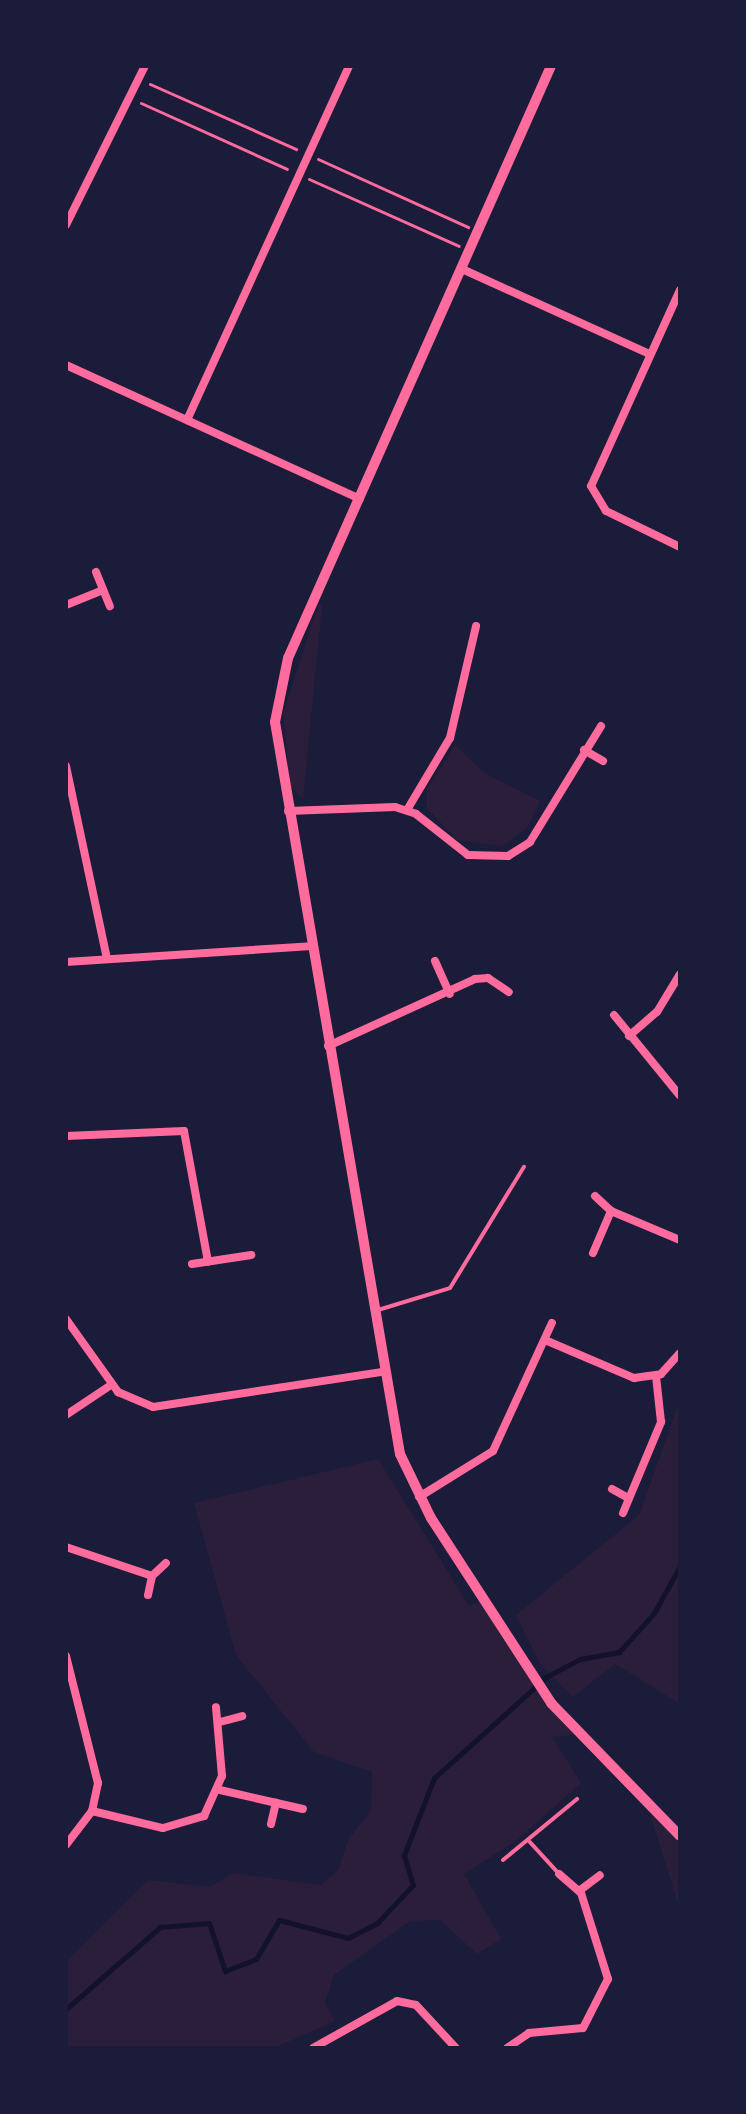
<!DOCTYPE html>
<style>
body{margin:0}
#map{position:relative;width:746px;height:2114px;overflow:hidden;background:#1b1b3a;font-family:"PT Sans Narrow",sans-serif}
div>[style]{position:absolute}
.green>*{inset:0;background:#2a1e3b}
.stream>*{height:5px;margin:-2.5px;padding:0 2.5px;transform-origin:2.5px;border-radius:2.5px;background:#12122b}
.path>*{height:3px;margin:-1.5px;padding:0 1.5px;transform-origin:1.5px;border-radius:1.5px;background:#ff6b9d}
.service>*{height:4px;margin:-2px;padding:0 2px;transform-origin:2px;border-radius:2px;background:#ff6b9d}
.minor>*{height:8px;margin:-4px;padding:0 4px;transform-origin:4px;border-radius:4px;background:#ff6b9d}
.tertiary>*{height:10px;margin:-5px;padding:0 5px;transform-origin:5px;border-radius:5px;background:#ff6b9d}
span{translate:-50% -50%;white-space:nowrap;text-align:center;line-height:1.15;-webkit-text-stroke:6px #1b1b3a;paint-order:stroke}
.frame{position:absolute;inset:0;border:68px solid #1b1b3a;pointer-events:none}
</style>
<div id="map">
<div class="green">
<i style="clip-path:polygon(319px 603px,322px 607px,303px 798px,290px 787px,283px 713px)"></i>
<i style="clip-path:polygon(455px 745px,484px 773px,540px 801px,527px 828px,502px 846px,457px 840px,427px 808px,427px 789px)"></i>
<i style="clip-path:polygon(680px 1400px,680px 1704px,615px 1664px,573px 1697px,540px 1664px,516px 1615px,639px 1515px)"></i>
<i style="clip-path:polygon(378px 1459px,469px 1606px,485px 1598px,525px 1664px,582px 1734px,552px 1737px,581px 1783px,517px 1840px,464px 1874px,501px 1939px,477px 1954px,440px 1920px,410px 1921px,334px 1975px,325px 2003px,335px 2021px,274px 2048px,66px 2048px,66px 1962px,148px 1880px,210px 1887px,233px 1873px,321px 1885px,339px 1869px,348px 1840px,371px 1810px,372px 1772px,314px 1752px,236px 1655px,194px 1503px)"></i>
<i style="clip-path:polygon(650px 1814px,680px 1844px,680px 1910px)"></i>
</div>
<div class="stream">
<i style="left:66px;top:2009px;width:125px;rotate:-41.1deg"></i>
<i style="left:160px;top:1927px;width:49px;rotate:-4.7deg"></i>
<i style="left:209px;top:1923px;width:51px;rotate:71.6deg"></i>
<i style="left:225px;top:1971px;width:33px;rotate:-21deg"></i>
<i style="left:256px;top:1959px;width:45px;rotate:-59.5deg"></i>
<i style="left:279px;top:1920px;width:71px;rotate:14.6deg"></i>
<i style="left:348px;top:1938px;width:33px;rotate:-27deg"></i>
<i style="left:377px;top:1923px;width:52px;rotate:-46.5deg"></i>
<i style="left:413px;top:1885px;width:31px;rotate:-107deg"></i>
<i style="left:404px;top:1855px;width:83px;rotate:-68.7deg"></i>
<i style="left:434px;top:1778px;width:151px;rotate:-42deg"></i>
<i style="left:546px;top:1677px;width:38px;rotate:-28deg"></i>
<i style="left:580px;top:1659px;width:40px;rotate:-10deg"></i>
<i style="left:619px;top:1652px;width:52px;rotate:-48.1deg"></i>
<i style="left:654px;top:1613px;width:54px;rotate:-61deg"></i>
</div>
<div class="path">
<i style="left:150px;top:84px;width:160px;rotate:24deg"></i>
<i style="left:141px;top:103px;width:160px;rotate:24.3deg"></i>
<i style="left:318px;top:159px;width:165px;rotate:24.4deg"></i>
<i style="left:309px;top:179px;width:164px;rotate:24.1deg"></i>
</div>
<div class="service">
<i style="left:378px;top:1310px;width:75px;rotate:-17deg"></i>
<i style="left:450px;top:1288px;width:142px;rotate:-58.6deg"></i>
<i style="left:528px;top:1840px;width:46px;rotate:47.6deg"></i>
<i style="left:503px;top:1860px;width:96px;rotate:-39.5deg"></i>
</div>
<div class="minor">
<i style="left:66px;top:225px;width:178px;rotate:-63.6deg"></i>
<i style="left:462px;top:269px;width:205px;rotate:24.4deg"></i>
<i style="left:680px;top:290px;width:215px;rotate:114.4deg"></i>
<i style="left:591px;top:486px;width:29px;rotate:59deg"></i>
<i style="left:606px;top:511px;width:82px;rotate:25.9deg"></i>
<i style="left:66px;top:365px;width:323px;rotate:24.5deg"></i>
<i style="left:187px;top:420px;width:389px;rotate:-65.4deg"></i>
<i style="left:96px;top:572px;width:37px;rotate:68deg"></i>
<i style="left:66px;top:605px;width:40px;rotate:-22deg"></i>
<i style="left:584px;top:750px;width:22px;rotate:30deg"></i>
<i style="left:66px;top:766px;width:197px;rotate:78deg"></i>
<i style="left:407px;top:810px;width:84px;rotate:-59.2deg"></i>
<i style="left:450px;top:738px;width:115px;rotate:-76.9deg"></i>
<i style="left:288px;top:811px;width:107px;rotate:-2.1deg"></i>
<i style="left:395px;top:807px;width:22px;rotate:18deg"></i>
<i style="left:416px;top:814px;width:66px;rotate:38.3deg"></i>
<i style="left:468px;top:855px;width:40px;rotate:1.4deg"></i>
<i style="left:508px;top:856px;width:26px;rotate:-32deg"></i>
<i style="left:530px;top:842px;width:136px;rotate:-58.5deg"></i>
<i style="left:435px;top:961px;width:36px;rotate:66deg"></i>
<i style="left:66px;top:962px;width:246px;rotate:-3.7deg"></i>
<i style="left:614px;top:1015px;width:104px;rotate:50.8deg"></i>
<i style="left:629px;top:1036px;width:37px;rotate:-41deg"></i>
<i style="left:657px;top:1012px;width:44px;rotate:-58.8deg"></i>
<i style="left:328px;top:1046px;width:162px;rotate:-24.5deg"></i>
<i style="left:475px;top:979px;width:13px;rotate:-4deg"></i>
<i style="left:488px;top:978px;width:25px;rotate:34deg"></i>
<i style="left:66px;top:1136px;width:118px;rotate:-2.4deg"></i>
<i style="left:184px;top:1131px;width:133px;rotate:79.6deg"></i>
<i style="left:595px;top:1196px;width:22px;rotate:43deg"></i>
<i style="left:611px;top:1211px;width:75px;rotate:22.8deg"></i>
<i style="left:593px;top:1253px;width:46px;rotate:-66.8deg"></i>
<i style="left:192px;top:1264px;width:60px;rotate:-8.7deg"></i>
<i style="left:66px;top:1319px;width:90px;rotate:54.5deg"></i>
<i style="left:118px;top:1392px;width:38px;rotate:23deg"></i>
<i style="left:153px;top:1407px;width:232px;rotate:-8.7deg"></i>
<i style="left:545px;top:1340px;width:97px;rotate:23.1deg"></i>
<i style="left:634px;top:1378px;width:27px;rotate:-8deg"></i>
<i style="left:661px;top:1374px;width:28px;rotate:-48deg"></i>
<i style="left:66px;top:1415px;width:54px;rotate:-33.7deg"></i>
<i style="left:612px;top:1489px;width:18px;rotate:29deg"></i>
<i style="left:419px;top:1497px;width:87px;rotate:-31.9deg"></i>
<i style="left:493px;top:1451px;width:141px;rotate:-65.3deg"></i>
<i style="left:623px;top:1513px;width:99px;rotate:-67.3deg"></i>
<i style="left:661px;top:1422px;width:46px;rotate:-96.2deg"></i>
<i style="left:66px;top:1547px;width:91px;rotate:18.6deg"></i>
<i style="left:148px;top:1595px;width:19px;rotate:-78deg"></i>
<i style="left:152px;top:1576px;width:19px;rotate:-43deg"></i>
<i style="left:66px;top:1656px;width:131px;rotate:75.9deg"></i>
<i style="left:98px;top:1783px;width:29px;rotate:102deg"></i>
<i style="left:92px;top:1811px;width:43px;rotate:127.4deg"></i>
<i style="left:220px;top:1722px;width:23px;rotate:-15deg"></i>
<i style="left:220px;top:1790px;width:85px;rotate:12.9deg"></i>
<i style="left:92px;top:1811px;width:73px;rotate:13.5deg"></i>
<i style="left:163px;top:1828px;width:43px;rotate:-16.3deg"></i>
<i style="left:204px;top:1816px;width:44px;rotate:-65.8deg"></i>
<i style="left:222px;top:1776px;width:69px;rotate:-95deg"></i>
<i style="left:271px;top:1824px;width:22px;rotate:-77deg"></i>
<i style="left:579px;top:1891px;width:26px;rotate:-37deg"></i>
<i style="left:313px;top:2048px;width:96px;rotate:-29.2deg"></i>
<i style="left:397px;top:2001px;width:19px;rotate:12deg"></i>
<i style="left:416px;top:2005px;width:59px;rotate:47.1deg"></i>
<i style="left:507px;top:2048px;width:27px;rotate:-34deg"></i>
<i style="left:529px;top:2033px;width:54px;rotate:-5.3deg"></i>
<i style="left:583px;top:2028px;width:55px;rotate:-63deg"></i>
<i style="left:608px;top:1979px;width:90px;rotate:-107.4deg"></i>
<i style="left:581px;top:1893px;width:29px;rotate:-139deg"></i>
</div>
<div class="tertiary">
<i style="left:551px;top:66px;width:648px;rotate:113.95deg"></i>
<i style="left:288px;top:658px;width:65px;rotate:101.5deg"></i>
<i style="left:275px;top:722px;width:743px;rotate:80.31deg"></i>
<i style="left:400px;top:1454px;width:71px;rotate:64.2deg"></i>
<i style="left:431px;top:1518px;width:221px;rotate:57deg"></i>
<i style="left:551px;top:1703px;width:185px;rotate:45.9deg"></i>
</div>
<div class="frame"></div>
</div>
